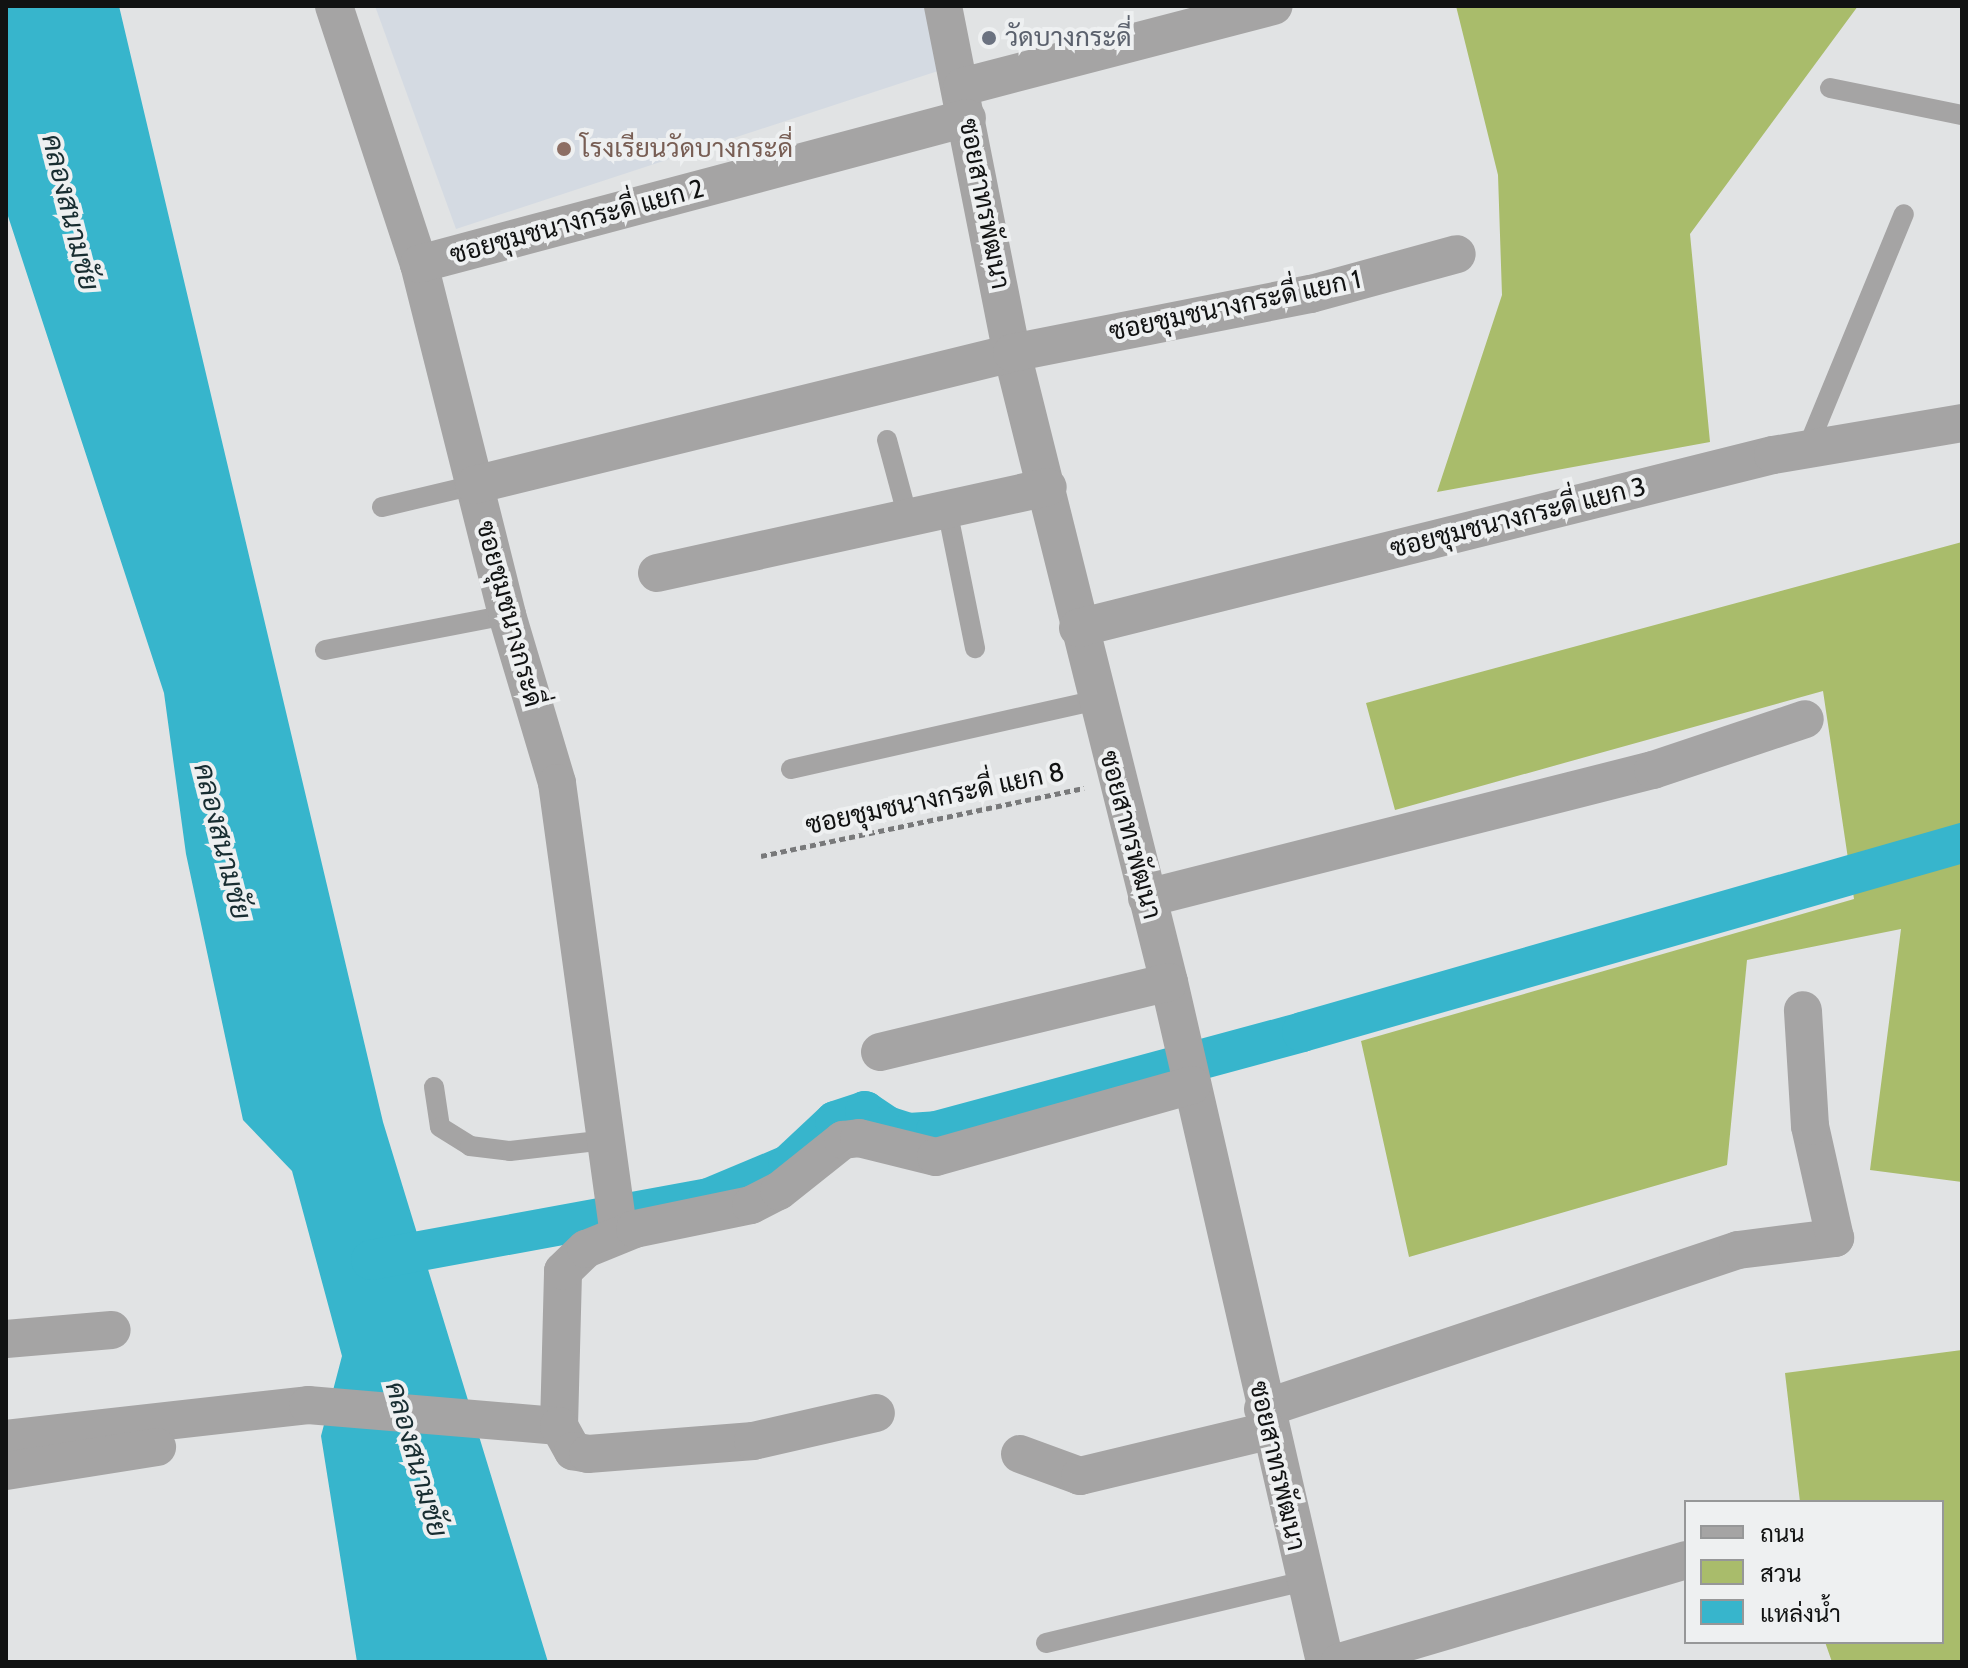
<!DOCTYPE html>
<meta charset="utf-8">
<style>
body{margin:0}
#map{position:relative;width:1968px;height:1668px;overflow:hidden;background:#e1e3e4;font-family:Cabin,Sarabun,sans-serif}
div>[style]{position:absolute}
.built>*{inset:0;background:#d4dae2}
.green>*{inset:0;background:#a9bc6b}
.water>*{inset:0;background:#37b5cc}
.canal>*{height:40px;margin:-20px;padding:0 20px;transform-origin:20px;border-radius:20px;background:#37b5cc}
.path>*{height:5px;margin-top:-2.5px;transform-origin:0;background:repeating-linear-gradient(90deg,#78797a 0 6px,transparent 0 10px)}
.service>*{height:20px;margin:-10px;padding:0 10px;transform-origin:10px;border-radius:10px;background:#a5a4a4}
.minor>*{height:38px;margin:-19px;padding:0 19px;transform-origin:19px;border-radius:19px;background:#a5a4a4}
.dots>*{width:22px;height:22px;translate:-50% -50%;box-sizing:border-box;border:4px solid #eef0f1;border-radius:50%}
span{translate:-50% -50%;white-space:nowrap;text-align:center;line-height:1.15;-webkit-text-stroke:8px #eef0f1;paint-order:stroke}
.worship-label{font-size:26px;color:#5b616d}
.left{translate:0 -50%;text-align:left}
.education-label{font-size:26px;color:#785e54}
.street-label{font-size:26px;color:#111212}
.water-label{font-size:28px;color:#182d31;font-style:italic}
.frame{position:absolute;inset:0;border:8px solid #111212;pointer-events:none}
.legend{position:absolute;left:1684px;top:1500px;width:260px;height:144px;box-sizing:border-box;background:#eef0f1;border:2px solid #969798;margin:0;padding:10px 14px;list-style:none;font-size:24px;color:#111212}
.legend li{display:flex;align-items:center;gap:16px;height:40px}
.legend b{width:40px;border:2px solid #969798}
</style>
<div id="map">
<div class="built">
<i style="clip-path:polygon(375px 6px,927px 6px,944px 69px,456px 229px)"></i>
</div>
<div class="green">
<i style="clip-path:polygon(1456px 6px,1858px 6px,1690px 234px,1710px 442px,1437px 492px,1502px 295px,1498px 175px)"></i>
<i style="clip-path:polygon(1962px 542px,1962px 1182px,1870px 1170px,1901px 929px,1747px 960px,1727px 1165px,1409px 1257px,1361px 1041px,1854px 899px,1823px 691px,1395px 810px,1366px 703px)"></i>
<i style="clip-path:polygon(1962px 1350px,1962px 1662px,1832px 1662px,1825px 1642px,1942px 1642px,1942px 1502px,1800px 1502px,1785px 1373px)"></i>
</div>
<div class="water">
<i style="clip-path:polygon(6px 6px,119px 6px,383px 1122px,548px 1662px,357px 1662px,321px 1436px,342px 1356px,292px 1171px,243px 1120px,186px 854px,164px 693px,6px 210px)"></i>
</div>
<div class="canal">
<i style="left:371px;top:1260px;width:344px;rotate:-10.4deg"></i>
<i style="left:709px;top:1198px;width:86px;rotate:-22.7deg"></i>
<i style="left:788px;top:1165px;width:64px;rotate:-43.1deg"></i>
<i style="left:835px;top:1121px;width:32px;rotate:-18deg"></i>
<i style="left:865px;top:1111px;width:27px;rotate:34deg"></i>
<i style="left:887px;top:1126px;width:23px;rotate:18deg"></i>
<i style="left:909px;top:1133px;width:27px;rotate:-4deg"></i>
<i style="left:936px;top:1131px;width:379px;rotate:-15.1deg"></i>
<i style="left:1302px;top:1032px;width:687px;rotate:-15.98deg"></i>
</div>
<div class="path">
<i style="left:761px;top:856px;width:330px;rotate:-11.9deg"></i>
</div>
<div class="service">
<i style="left:1830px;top:88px;width:135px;rotate:11.6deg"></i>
<i style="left:887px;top:440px;width:81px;rotate:74.9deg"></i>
<i style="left:1807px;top:449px;width:254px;rotate:-67.6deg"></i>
<i style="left:382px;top:507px;width:95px;rotate:-13.4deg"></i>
<i style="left:947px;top:509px;width:142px;rotate:78.6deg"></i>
<i style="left:325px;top:650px;width:185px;rotate:-10.9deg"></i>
<i style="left:791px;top:769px;width:313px;rotate:-12.7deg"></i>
<i style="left:434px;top:1087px;width:40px;rotate:81.5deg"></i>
<i style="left:440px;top:1127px;width:36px;rotate:32deg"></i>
<i style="left:470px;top:1146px;width:40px;rotate:7.1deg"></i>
<i style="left:510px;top:1151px;width:98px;rotate:-6.5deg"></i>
<i style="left:1046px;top:1643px;width:266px;rotate:-13.5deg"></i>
</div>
<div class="minor">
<i style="left:334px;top:6px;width:272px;rotate:71.8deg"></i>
<i style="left:419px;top:264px;width:362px;rotate:75.9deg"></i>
<i style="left:507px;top:615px;width:175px;rotate:73.4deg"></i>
<i style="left:557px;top:783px;width:456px;rotate:82.2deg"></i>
<i style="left:943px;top:6px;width:354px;rotate:78.8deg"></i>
<i style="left:1012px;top:353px;width:648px;rotate:75.99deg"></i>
<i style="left:1169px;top:982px;width:698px;rotate:77.08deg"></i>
<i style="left:962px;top:87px;width:322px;rotate:-14.6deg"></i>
<i style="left:419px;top:264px;width:567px;rotate:-14.92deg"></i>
<i style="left:474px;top:485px;width:554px;rotate:-13.79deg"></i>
<i style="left:1012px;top:353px;width:305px;rotate:-11.2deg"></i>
<i style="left:1311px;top:294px;width:151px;rotate:-15.3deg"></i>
<i style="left:657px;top:573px;width:400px;rotate:-12.4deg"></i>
<i style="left:1078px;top:628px;width:716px;rotate:-13.98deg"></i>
<i style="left:1773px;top:455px;width:192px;rotate:-9.6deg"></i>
<i style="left:1147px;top:898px;width:522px;rotate:-14.2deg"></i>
<i style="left:1653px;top:770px;width:160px;rotate:-18.5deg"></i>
<i style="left:880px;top:1052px;width:297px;rotate:-13.6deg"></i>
<i style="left:6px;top:1339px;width:106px;rotate:-4.9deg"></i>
<i style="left:1263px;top:1409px;width:501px;rotate:-18.51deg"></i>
<i style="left:1738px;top:1250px;width:98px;rotate:-7.1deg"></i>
<i style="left:1835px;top:1238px;width:115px;rotate:-102.6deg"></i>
<i style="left:1810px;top:1126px;width:116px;rotate:-93.5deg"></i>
<i style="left:559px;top:1426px;width:155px;rotate:-88.5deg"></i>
<i style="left:563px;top:1271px;width:32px;rotate:-44deg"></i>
<i style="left:586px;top:1249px;width:53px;rotate:-22.2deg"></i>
<i style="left:635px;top:1229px;width:118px;rotate:-11.7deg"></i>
<i style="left:751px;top:1205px;width:31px;rotate:-27deg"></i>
<i style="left:779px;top:1191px;width:82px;rotate:-38.6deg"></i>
<i style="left:843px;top:1140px;width:16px;rotate:-7deg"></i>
<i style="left:859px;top:1138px;width:79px;rotate:13.9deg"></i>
<i style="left:936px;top:1157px;width:266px;rotate:-15.7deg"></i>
<i style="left:6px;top:1439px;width:304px;rotate:-6.4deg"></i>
<i style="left:308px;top:1405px;width:252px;rotate:4.8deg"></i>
<i style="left:559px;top:1426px;width:29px;rotate:61deg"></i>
<i style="left:573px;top:1451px;width:15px;rotate:11deg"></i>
<i style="left:588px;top:1454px;width:166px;rotate:-4.5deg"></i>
<i style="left:753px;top:1441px;width:126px;rotate:-12.8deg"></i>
<i style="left:1020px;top:1454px;width:64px;rotate:20.1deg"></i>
<i style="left:1080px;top:1476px;width:193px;rotate:-13.5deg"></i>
<i style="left:6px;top:1471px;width:153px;rotate:-9deg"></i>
<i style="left:1340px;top:1662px;width:361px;rotate:-16.4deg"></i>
</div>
<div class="dots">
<i style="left:989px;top:38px;background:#6b7280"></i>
<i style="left:564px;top:149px;background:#8d6e63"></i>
</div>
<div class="worship-label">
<span class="left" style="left:1005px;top:38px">วัดบางกระดี่</span>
</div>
<div class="education-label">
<span class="left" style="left:580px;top:149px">โรงเรียนวัดบางกระดี่</span>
</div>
<div class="street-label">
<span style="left:984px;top:204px;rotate:79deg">ซอยสาทรพัฒนา</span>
<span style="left:577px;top:222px;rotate:-15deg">ซอยชุมชนางกระดี่ แยก 2</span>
<span style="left:1235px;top:306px;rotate:-12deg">ซอยชุมชนางกระดี่ แยก 1</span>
<span style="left:1518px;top:518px;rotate:-14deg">ซอยชุมชนางกระดี่ แยก 3</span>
<span style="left:509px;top:614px;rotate:75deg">ซอยชุมชนางกระดี่</span>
<span style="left:935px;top:799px;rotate:-12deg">ซอยชุมชนางกระดี่ แยก 8</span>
<span style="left:1130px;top:835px;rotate:75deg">ซอยสาทรพัฒนา</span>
<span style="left:1277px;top:1466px;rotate:77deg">ซอยสาทรพัฒนา</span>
</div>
<div class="water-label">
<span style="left:71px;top:212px;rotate:76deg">คลองสนามชัย</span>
<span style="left:223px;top:841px;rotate:76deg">คลองสนามชัย</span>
<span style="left:417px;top:1459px;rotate:74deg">คลองสนามชัย</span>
</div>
<div class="frame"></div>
<ul class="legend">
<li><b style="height:10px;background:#a5a4a4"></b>ถนน</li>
<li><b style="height:22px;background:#a9bc6b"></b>สวน</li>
<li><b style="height:22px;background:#37b5cc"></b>แหล่งน้ำ</li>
</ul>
</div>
